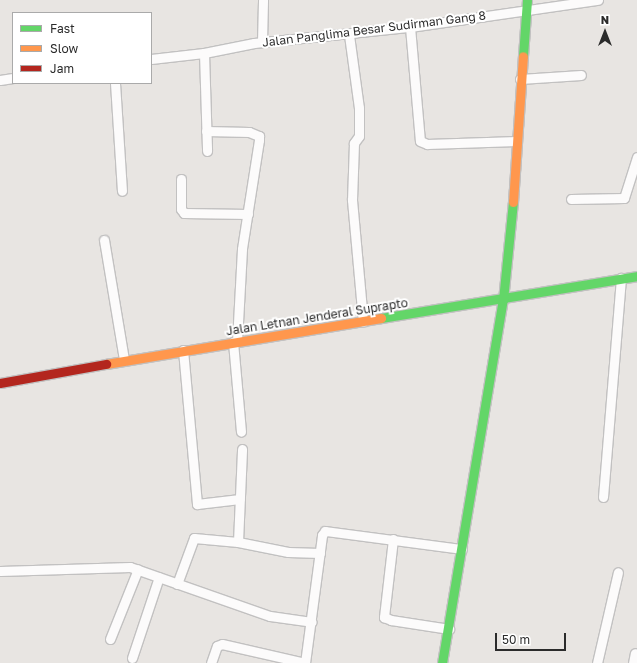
<!DOCTYPE html>
<style>
body{margin:0}
#map{position:relative;width:637px;height:663px;overflow:hidden;background:#e8e5e2;font-family:"Golos Text",sans-serif}
div>[style]{position:absolute}
.roads{filter:drop-shadow(1px 0 #c2c1c1) drop-shadow(-1px 0 #c2c1c1) drop-shadow(0 1px #c2c1c1) drop-shadow(0 -1px #c2c1c1)}
.street>*{height:9px;margin:-4.5px;padding:0 4.5px;transform-origin:4.5px;border-radius:4.5px;background:#fcfbfb}
.fast>*{height:9px;margin:-4.5px;padding:0 4.5px;transform-origin:4.5px;border-radius:4.5px;background:#63d668}
.slow>*{height:9px;margin:-4.5px;padding:0 4.5px;transform-origin:4.5px;border-radius:4.5px;background:#ff974d}
.jam>*{height:9px;margin:-4.5px;padding:0 4.5px;transform-origin:4.5px;border-radius:4.5px;background:#b3261e}
span{translate:-50% -50%;white-space:nowrap;text-align:center;line-height:1.15;-webkit-text-stroke:4px #fff;paint-order:stroke}
.street-label{font-size:12px;color:#2b2b2b}
.legend{position:absolute;left:12px;top:12px;width:140px;height:72px;box-sizing:border-box;background:#fff;border:1px solid #aaa;margin:0;padding:5px 7px;list-style:none;font-size:12px;color:#2b2b2b}
.legend li{display:flex;align-items:center;gap:8px;height:20px}
.legend b{width:20px;border:1px solid #aaa}
.north{position:absolute;left:585px;top:12px;width:40px;height:40px;-webkit-text-stroke:3px #fff;paint-order:stroke;rotate:0deg;font-size:11px;font-weight:700;line-height:16px;text-align:center;color:#2b2b2b}
.north::after{content:'';display:block;margin:auto;width:14px;height:18px;background:#2b2b2b;clip-path:polygon(50% 0,100% 100%,50% 72%,0 100%)}
.scale{position:absolute;left:495px;top:633px;width:71px;height:18px;box-sizing:border-box;border:2px solid #2b2b2b;border-top:0;padding-left:5px;font-size:12px;line-height:14px;white-space:nowrap;color:#2b2b2b;-webkit-text-stroke:3px #fff;paint-order:stroke}
</style>
<div id="map">
<div class="roads">
<div class="street">
<i style="left:410px;top:27px;width:114px;rotate:85deg"></i>
<i style="left:420px;top:141px;width:8px;rotate:23deg"></i>
<i style="left:427px;top:144px;width:90px;rotate:-1.9deg"></i>
<i style="left:349px;top:35px;width:74px;rotate:82.2deg"></i>
<i style="left:359px;top:108px;width:28px;rotate:90deg"></i>
<i style="left:359px;top:136px;width:9px;rotate:126deg"></i>
<i style="left:354px;top:143px;width:57px;rotate:92deg"></i>
<i style="left:352px;top:200px;width:122px;rotate:84.8deg"></i>
<i style="left:262px;top:42px;width:42px;rotate:-88.6deg"></i>
<i style="left:204px;top:53px;width:98px;rotate:88.2deg"></i>
<i style="left:151px;top:59px;width:53px;rotate:-6.5deg"></i>
<i style="left:204px;top:53px;width:51px;rotate:-11.3deg"></i>
<i style="left:254px;top:43px;width:157px;rotate:-5.9deg"></i>
<i style="left:410px;top:27px;width:190px;rotate:-8.2deg"></i>
<i style="left:520px;top:79px;width:61px;rotate:-3.8deg"></i>
<i style="left:0;top:80px;width:13px;rotate:-9deg"></i>
<i style="left:115px;top:83px;width:108px;rotate:86.3deg"></i>
<i style="left:206px;top:131px;width:43px;rotate:1.3deg"></i>
<i style="left:249px;top:132px;width:11px;rotate:22deg"></i>
<i style="left:259px;top:136px;width:4px;rotate:90deg"></i>
<i style="left:259px;top:140px;width:110px;rotate:98.9deg"></i>
<i style="left:242px;top:249px;width:92px;rotate:93.1deg"></i>
<i style="left:181px;top:179px;width:30px;rotate:90deg"></i>
<i style="left:181px;top:209px;width:5px;rotate:53deg"></i>
<i style="left:184px;top:213px;width:64px;rotate:0.9deg"></i>
<i style="left:571px;top:199px;width:53px;rotate:-1.1deg"></i>
<i style="left:624px;top:198px;width:43px;rotate:-72.4deg"></i>
<i style="left:104px;top:240px;width:122px;rotate:80.5deg"></i>
<i style="left:233px;top:342px;width:90px;rotate:84.9deg"></i>
<i style="left:183px;top:350px;width:155px;rotate:84.8deg"></i>
<i style="left:197px;top:504px;width:43px;rotate:-6.6deg"></i>
<i style="left:603px;top:497px;width:220px;rotate:-85.3deg"></i>
<i style="left:393px;top:539px;width:79px;rotate:96.6deg"></i>
<i style="left:384px;top:617px;width:8px;rotate:23deg"></i>
<i style="left:391px;top:620px;width:59px;rotate:8.8deg"></i>
<i style="left:238px;top:542px;width:93px;rotate:-87.5deg"></i>
<i style="left:0;top:571px;width:130px;rotate:-1.8deg"></i>
<i style="left:130px;top:567px;width:148px;rotate:19.3deg"></i>
<i style="left:270px;top:616px;width:42px;rotate:8.1deg"></i>
<i style="left:177px;top:584px;width:49px;rotate:-69.7deg"></i>
<i style="left:194px;top:538px;width:44px;rotate:5.2deg"></i>
<i style="left:238px;top:542px;width:51px;rotate:11.3deg"></i>
<i style="left:288px;top:552px;width:32px;rotate:2deg"></i>
<i style="left:110px;top:639px;width:75px;rotate:-68.2deg"></i>
<i style="left:132px;top:658px;width:85px;rotate:-71.6deg"></i>
<i style="left:211px;top:663px;width:18px;rotate:-71deg"></i>
<i style="left:217px;top:646px;width:5px;rotate:-22deg"></i>
<i style="left:222px;top:644px;width:85px;rotate:12.9deg"></i>
<i style="left:305px;top:663px;width:129px;rotate:-82.4deg"></i>
<i style="left:322px;top:535px;width:5px;rotate:-53deg"></i>
<i style="left:325px;top:531px;width:138px;rotate:7.5deg"></i>
<i style="left:597px;top:663px;width:93px;rotate:-77deg"></i>
<i style="left:633px;top:663px;width:10px;rotate:-79deg"></i>
</div>
<div class="fast">
<i style="left:523px;top:56px;width:56px;rotate:-85.9deg"></i>
<i style="left:381px;top:318px;width:259px;rotate:-9.3deg"></i>
<i style="left:442px;top:663px;width:368px;rotate:-80.5deg"></i>
<i style="left:503px;top:300px;width:99px;rotate:-84.2deg"></i>
</div>
<div class="slow">
<i style="left:513px;top:202px;width:146px;rotate:-86.1deg"></i>
<i style="left:106px;top:364px;width:279px;rotate:-9.5deg"></i>
</div>
<div class="jam">
<i style="left:0;top:383px;width:108px;rotate:-10.2deg"></i>
</div>
</div>
<div class="street-label">
<span style="left:374px;top:29px;rotate:-7deg">Jalan Panglima Besar Sudirman Gang 8</span>
<span style="left:317px;top:317px;rotate:-9deg">Jalan Letnan Jenderal Suprapto</span>
</div>
<ul class="legend">
<li><b style="height:5px;background:#63d668"></b>Fast</li>
<li><b style="height:5px;background:#ff974d"></b>Slow</li>
<li><b style="height:5px;background:#b3261e"></b>Jam</li>
</ul>
<div class="north">N</div>
<div class="scale">50 m</div>
</div>
